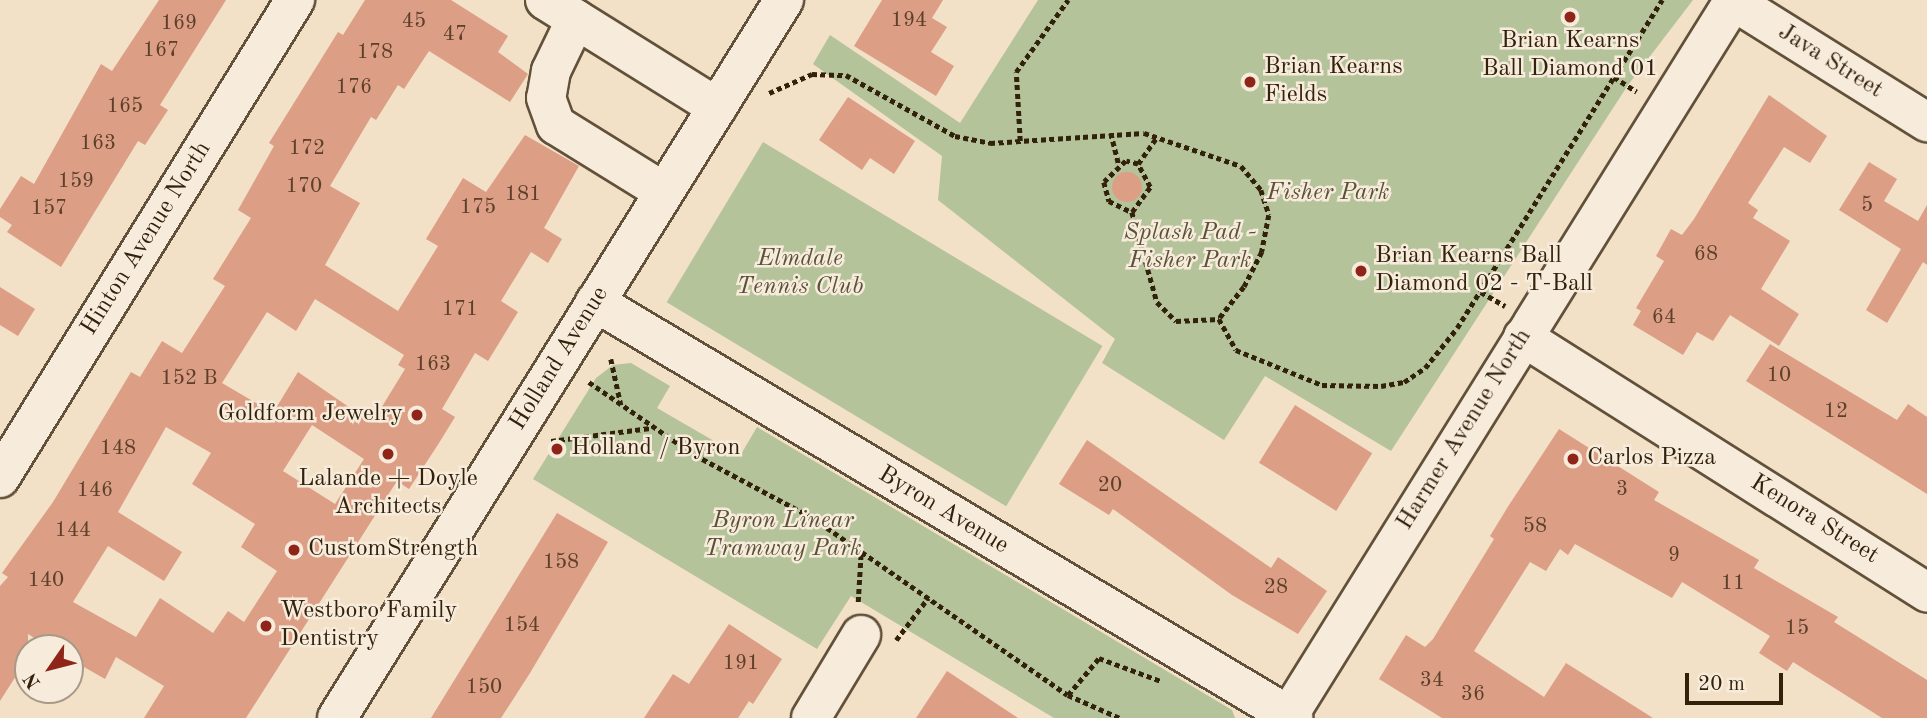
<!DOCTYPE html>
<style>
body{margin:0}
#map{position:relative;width:1927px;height:718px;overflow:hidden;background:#f2e0c7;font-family:"Old Standard TT",serif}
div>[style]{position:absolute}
.green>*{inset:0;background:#b4c39a;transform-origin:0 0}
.building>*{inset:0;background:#dc9e85;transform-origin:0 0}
.round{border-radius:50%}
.path>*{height:4.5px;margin-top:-2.25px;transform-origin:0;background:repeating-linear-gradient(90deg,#32210b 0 5px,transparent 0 8.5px)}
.roads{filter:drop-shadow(2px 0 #62513a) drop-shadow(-2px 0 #62513a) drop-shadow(0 2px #62513a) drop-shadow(0 -2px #62513a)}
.minor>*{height:38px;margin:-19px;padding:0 19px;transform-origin:19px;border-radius:19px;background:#f7ebdb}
.dots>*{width:19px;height:19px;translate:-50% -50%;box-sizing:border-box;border:4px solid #f7ebdb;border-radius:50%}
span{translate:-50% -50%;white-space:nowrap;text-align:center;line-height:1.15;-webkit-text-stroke:5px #f7ebdb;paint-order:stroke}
.number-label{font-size:21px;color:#5c402a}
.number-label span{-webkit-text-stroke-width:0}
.poi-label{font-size:24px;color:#32210b}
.left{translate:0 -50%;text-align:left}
.right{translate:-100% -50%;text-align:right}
.street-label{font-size:24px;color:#32210b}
.park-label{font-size:24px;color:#595236;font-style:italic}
.north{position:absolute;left:14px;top:634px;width:70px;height:70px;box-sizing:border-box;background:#f7ebdb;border:2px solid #a89a88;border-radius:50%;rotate:235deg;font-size:19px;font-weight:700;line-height:28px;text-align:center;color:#32210b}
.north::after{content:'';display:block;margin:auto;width:24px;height:32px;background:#8f2418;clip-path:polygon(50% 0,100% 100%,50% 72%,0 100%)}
.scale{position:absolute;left:1685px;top:673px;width:98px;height:32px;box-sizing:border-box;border:4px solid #32210b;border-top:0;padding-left:9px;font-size:21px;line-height:24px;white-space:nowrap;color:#32210b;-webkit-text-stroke:5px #f7ebdb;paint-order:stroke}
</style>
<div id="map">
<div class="green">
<i style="clip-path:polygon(1038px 0,1693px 0,1628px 85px,1391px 451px,1265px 376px,1224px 440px,1102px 363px,1115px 339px,938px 200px,942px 156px,813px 64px,830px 35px,960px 123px)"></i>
<i style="left:763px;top:142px;width:396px;height:187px;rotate:31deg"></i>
<i style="clip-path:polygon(631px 363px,670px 386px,657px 408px,740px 456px,757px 427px,1232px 710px,1235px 718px,1054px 718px,851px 596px,817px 649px,533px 479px,596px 378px,613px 365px)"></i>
</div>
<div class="building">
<i style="clip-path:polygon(159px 0,226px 0,160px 105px,168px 110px,145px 145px,138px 141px,61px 267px,7px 232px,12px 225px,0 217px,0 209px,21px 176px,34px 184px,101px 64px,112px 71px)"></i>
<i style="clip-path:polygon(evenodd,365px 0,451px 0,508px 36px,498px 52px,528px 74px,510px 102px,429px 51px,404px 89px,398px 85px,376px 120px,371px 117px,330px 186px,360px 203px,325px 265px,398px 311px,438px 246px,426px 239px,463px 178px,486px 192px,525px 135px,579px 166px,544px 228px,562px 239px,548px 263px,531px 252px,501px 301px,518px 312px,488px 361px,475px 353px,442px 409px,455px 417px,439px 443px,409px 489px,397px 481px,246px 718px,144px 718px,164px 686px,116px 657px,105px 679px,70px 659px,70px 648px,51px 648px,28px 634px,28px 657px,0 701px,0 586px,8px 577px,2px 573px,53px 502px,131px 372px,140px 377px,162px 341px,182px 353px,225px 286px,213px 279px,251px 218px,238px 210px,274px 146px,269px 143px,338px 32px,343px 35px,365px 0,315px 299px,404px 355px,398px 365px,405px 369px,372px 423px,298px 372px,273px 413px,222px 383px,267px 312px,296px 331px,315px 299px,365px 0,312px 425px,364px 459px,335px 504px,283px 471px,312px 425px,365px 0,166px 427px,211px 453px,192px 484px,255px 524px,241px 547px,277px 571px,244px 622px,228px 611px,213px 633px,160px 598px,136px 637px,73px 602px,108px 546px,164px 581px,182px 552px,118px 512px,166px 427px)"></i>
<i style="clip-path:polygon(882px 0,943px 0,932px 18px,947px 27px,931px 52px,954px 66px,936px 96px,854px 46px)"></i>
<i style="clip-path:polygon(1769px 95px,1827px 136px,1810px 163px,1784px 147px,1748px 203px,1758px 210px,1753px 218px,1790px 241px,1761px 289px,1799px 314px,1779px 346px,1730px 315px,1713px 341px,1697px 332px,1683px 355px,1633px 325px,1641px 311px,1636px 308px,1664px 261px,1656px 256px,1671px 229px,1682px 235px,1694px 219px)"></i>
<i style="clip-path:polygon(848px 97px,915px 141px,894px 174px,870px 158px,862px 170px,819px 140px)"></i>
<i style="clip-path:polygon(1869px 162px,1897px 179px,1884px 201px,1918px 221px,1927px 205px,1927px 265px,1923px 262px,1887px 323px,1866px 310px,1901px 249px,1839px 210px)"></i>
<i class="round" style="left:1112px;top:172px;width:30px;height:30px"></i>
<i style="clip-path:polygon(0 287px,35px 309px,18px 336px,0 325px)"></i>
<i style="clip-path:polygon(1770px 344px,1897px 420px,1908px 404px,1927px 417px,1927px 494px,1746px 381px)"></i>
<i style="left:1295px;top:405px;width:91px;height:68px;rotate:32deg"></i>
<i style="clip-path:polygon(1559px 429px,1659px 492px,1654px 500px,1759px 560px,1754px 568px,1838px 617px,1834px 622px,1927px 680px,1927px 718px,1882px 718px,1793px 662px,1787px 671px,1759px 653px,1770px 636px,1682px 582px,1672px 598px,1575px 544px,1568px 555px,1560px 549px,1546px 571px,1530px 562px,1474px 651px,1544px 697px,1566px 663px,1653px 718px,1442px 718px,1379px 679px,1406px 635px,1425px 647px,1433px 639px,1494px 539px,1490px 536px,1509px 505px)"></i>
<i style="clip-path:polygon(1087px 440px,1271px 568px,1278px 557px,1327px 591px,1298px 634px,1232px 595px,1113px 509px,1109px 515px,1059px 484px)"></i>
<i style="clip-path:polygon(557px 513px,608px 542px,530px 673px,501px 718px,431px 718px)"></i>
<i style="clip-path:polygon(729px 624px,782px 659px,753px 704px,749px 701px,738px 718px,644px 718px,673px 674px,689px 684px)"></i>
<i style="clip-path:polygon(947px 671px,1018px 718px,916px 718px)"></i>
</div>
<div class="path">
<i style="left:1614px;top:77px;width:27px;rotate:33deg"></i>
<i style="left:769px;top:93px;width:47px;rotate:-23.8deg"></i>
<i style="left:812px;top:74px;width:34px;rotate:2deg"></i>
<i style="left:846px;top:75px;width:125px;rotate:29.2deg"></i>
<i style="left:955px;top:136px;width:36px;rotate:11deg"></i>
<i style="left:990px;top:143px;width:154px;rotate:-3.7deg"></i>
<i style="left:1144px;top:133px;width:102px;rotate:18.8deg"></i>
<i style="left:1241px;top:166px;width:31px;rotate:50deg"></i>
<i style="left:1261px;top:190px;width:26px;rotate:72deg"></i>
<i style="left:1269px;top:215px;width:38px;rotate:101deg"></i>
<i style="left:1262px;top:252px;width:39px;rotate:117deg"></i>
<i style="left:1244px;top:287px;width:41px;rotate:128deg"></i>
<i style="left:1219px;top:319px;width:35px;rotate:61deg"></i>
<i style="left:1236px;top:350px;width:93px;rotate:22.1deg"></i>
<i style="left:1322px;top:385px;width:59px;rotate:1deg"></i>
<i style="left:1381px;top:386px;width:23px;rotate:-10deg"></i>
<i style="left:1404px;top:382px;width:25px;rotate:-34deg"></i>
<i style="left:1425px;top:368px;width:51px;rotate:-51.3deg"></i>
<i style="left:1457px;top:328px;width:387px;rotate:-58deg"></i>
<i style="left:1111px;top:133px;width:32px;rotate:76deg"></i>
<i style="left:1020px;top:141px;width:69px;rotate:-93.3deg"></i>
<i style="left:1016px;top:72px;width:89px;rotate:-54.2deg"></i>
<i style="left:1138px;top:164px;width:33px;rotate:-55deg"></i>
<i style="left:1132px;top:212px;width:31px;rotate:-54deg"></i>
<i style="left:1150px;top:187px;width:26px;rotate:-118deg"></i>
<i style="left:1138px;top:164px;width:12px;rotate:-166deg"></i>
<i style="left:1126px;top:161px;width:30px;rotate:136deg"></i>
<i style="left:1104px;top:182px;width:20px;rotate:75deg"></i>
<i style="left:1109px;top:201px;width:25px;rotate:26deg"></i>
<i style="left:1132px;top:212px;width:93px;rotate:74.5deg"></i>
<i style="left:1157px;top:302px;width:27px;rotate:45deg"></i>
<i style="left:1176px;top:321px;width:43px;rotate:-2.7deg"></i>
<i style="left:1481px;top:292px;width:28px;rotate:30deg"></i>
<i style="left:611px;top:359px;width:47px;rotate:77.7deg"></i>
<i style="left:589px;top:382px;width:129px;rotate:34.6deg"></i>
<i style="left:695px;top:455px;width:134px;rotate:28.1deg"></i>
<i style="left:813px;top:518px;width:310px;rotate:34.8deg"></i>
<i style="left:1068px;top:695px;width:57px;rotate:23.9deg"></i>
<i style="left:551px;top:441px;width:100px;rotate:-7.5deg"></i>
<i style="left:858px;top:602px;width:51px;rotate:-86.6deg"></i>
<i style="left:896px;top:640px;width:53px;rotate:-52.7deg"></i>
<i style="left:1068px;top:695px;width:48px;rotate:-50deg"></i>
<i style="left:1099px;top:658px;width:66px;rotate:20.4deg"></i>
</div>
<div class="roads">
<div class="minor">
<i style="left:545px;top:0;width:203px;rotate:31.9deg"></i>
<i style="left:1733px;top:1px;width:229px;rotate:32deg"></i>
<i style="left:576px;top:19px;width:58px;rotate:115.7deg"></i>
<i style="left:551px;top:71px;width:27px;rotate:100deg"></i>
<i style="left:546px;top:98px;width:29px;rotate:70deg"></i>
<i style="left:556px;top:125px;width:127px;rotate:31.8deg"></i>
<i style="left:595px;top:302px;width:813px;rotate:30.79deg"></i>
<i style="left:1523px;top:337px;width:478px;rotate:32.3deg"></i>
<i style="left:0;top:478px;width:562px;rotate:-58.32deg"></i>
<i style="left:337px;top:718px;width:846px;rotate:-58.1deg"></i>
<i style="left:811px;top:718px;width:97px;rotate:-58.9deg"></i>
<i style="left:1287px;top:718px;width:846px;rotate:-58.1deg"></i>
</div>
</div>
<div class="dots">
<i style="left:1570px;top:17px;background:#8f2418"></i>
<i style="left:1250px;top:82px;background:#8f2418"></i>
<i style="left:1361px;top:271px;background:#8f2418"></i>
<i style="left:417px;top:415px;background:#8f2418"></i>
<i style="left:557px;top:449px;background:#8f2418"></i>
<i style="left:388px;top:454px;background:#8f2418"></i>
<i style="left:1573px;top:459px;background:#8f2418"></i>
<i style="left:294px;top:550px;background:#8f2418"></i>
<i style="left:266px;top:626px;background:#8f2418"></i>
</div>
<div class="number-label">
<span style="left:909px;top:21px">194</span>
<span style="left:414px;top:22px">45</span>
<span style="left:179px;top:24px">169</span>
<span style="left:455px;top:35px">47</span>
<span style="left:161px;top:51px">167</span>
<span style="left:375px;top:53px">178</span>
<span style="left:354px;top:88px">176</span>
<span style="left:125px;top:107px">165</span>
<span style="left:98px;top:144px">163</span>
<span style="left:307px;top:149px">172</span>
<span style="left:76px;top:182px">159</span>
<span style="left:304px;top:187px">170</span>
<span style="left:523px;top:195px">181</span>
<span style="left:1867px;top:206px">5</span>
<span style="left:478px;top:208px">175</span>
<span style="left:49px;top:209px">157</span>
<span style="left:1706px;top:255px">68</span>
<span style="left:460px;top:310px">171</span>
<span style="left:1664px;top:318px">64</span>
<span style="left:433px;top:365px">163</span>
<span style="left:1779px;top:376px">10</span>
<span style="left:189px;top:379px">152 B</span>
<span style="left:1836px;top:412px">12</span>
<span style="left:118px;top:449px">148</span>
<span style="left:1110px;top:486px">20</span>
<span style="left:1622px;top:490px">3</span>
<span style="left:95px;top:491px">146</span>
<span style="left:1535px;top:527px">58</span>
<span style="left:73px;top:531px">144</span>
<span style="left:1674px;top:556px">9</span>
<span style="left:561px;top:563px">158</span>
<span style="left:46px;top:581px">140</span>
<span style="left:1733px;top:584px">11</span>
<span style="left:1276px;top:588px">28</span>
<span style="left:522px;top:626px">154</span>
<span style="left:1797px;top:629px">15</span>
<span style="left:741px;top:664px">191</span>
<span style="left:1432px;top:681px">34</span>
<span style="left:484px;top:688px">150</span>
<span style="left:1473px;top:695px">36</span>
</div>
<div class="poi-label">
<span style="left:1570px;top:56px">Brian Kearns<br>Ball Diamond 01</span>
<span class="left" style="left:1264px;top:82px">Brian Kearns<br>Fields</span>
<span class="left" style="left:1375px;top:271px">Brian Kearns Ball<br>Diamond 02 - T-Ball</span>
<span class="right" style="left:403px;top:415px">Goldform Jewelry</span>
<span class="left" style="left:571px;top:449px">Holland / Byron</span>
<span class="left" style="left:1587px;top:459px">Carlos Pizza</span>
<span style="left:388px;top:494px">Lalande + Doyle<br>Architects</span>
<span class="left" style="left:308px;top:550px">CustomStrength</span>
<span class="left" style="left:280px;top:626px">Westboro Family<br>Dentistry</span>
</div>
<div class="street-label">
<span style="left:1830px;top:62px;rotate:32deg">Java Street</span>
<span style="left:147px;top:239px;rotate:-58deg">Hinton Avenue North</span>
<span style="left:560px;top:359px;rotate:-58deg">Holland Avenue</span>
<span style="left:1465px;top:430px;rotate:-58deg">Harmer Avenue North</span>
<span style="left:943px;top:511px;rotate:31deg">Byron Avenue</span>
<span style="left:1814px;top:520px;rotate:32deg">Kenora Street</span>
</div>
<div class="park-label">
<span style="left:1328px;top:194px">Fisher Park</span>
<span style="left:1190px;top:248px">Splash Pad -<br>Fisher Park</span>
<span style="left:800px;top:274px">Elmdale<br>Tennis Club</span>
<span style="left:783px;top:536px">Byron Linear<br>Tramway Park</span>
</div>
<div class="north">N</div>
<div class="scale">20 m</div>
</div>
